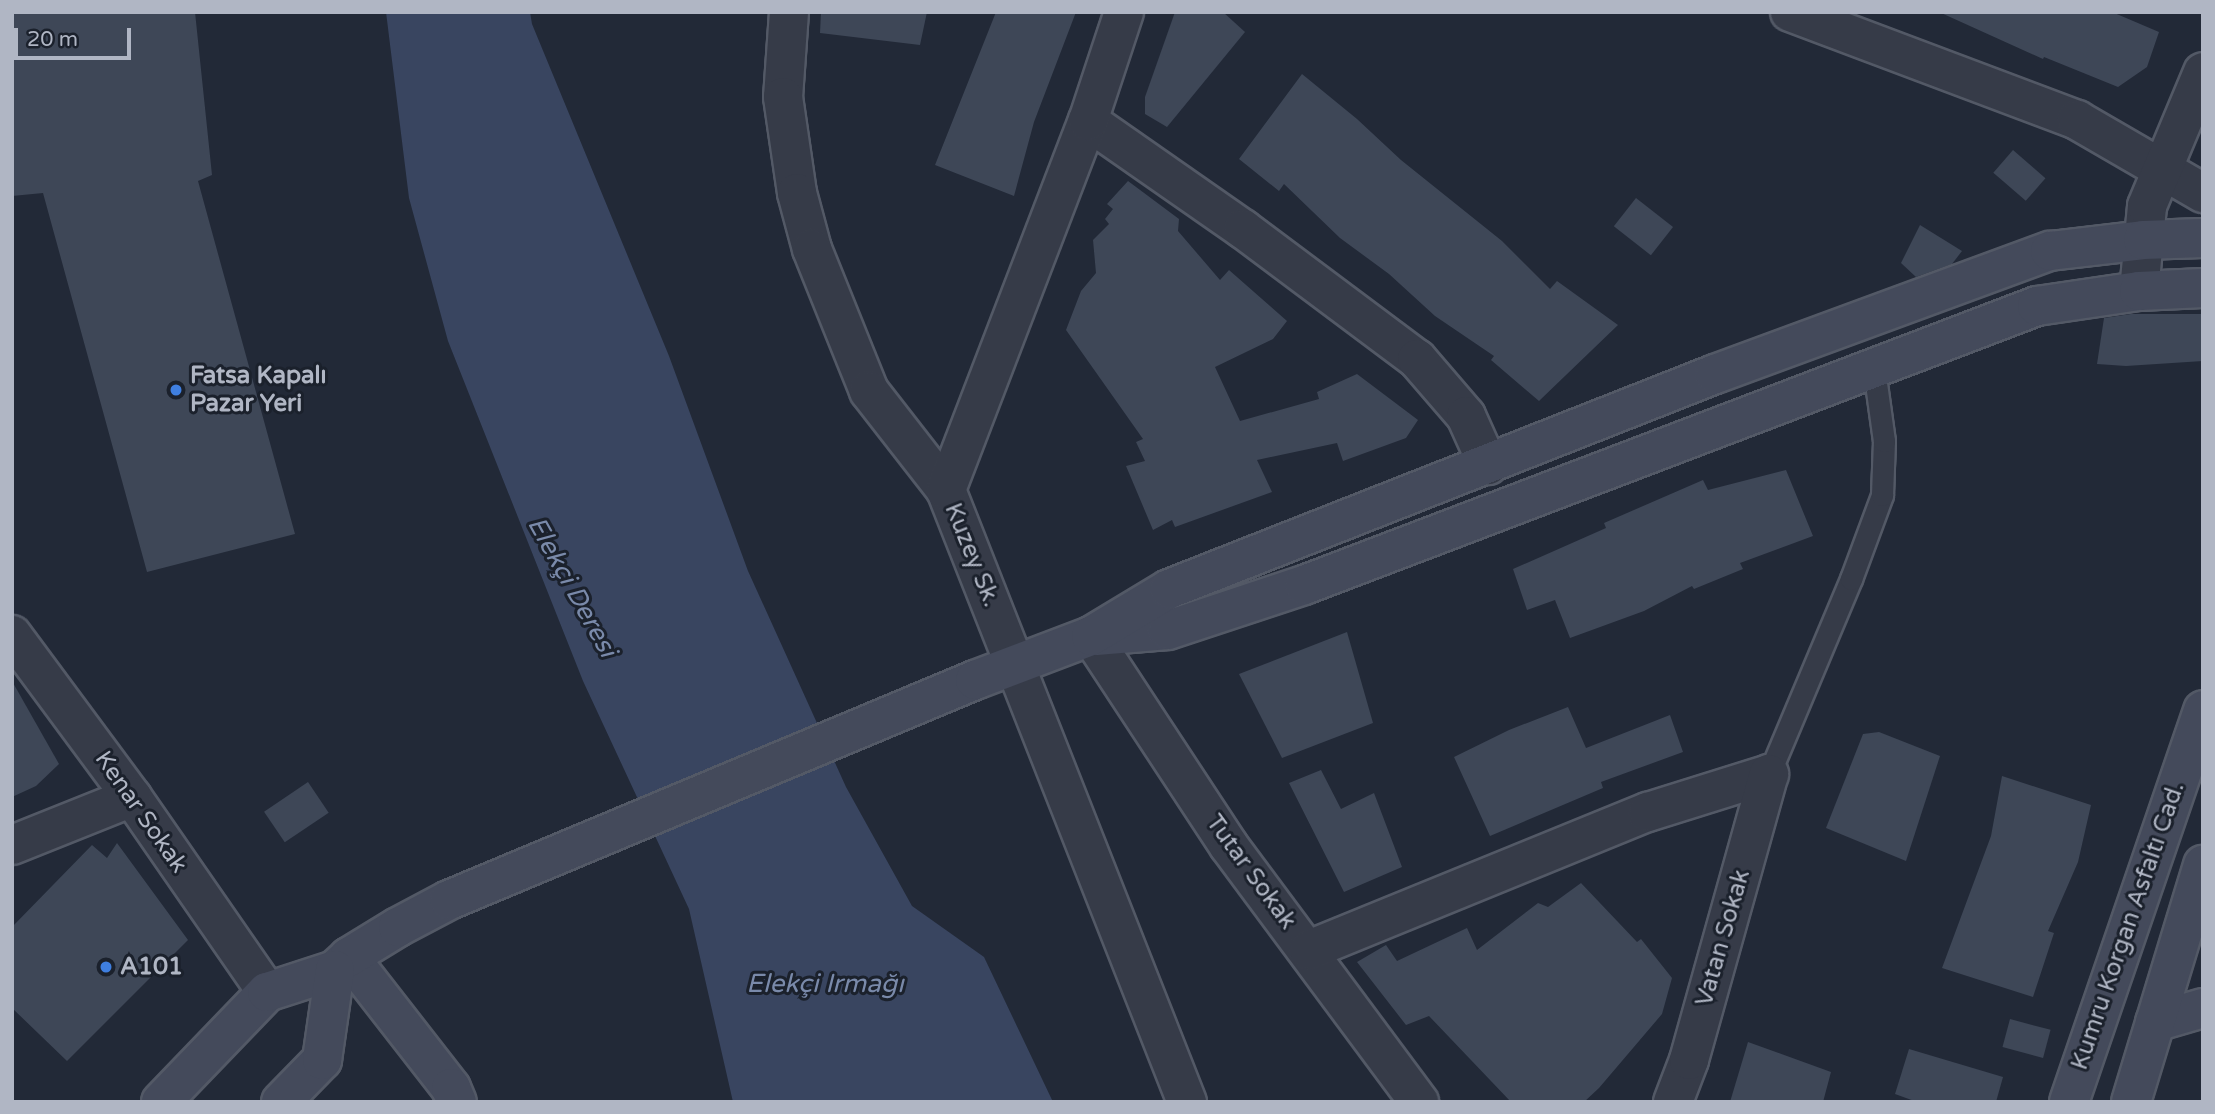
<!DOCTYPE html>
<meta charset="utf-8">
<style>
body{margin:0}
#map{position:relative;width:2215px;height:1114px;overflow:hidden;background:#222937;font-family:"Varela Round",sans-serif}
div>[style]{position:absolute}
.water>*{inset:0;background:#394560}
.building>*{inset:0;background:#3e4757;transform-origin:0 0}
.roads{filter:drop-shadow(2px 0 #535966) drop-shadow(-2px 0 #535966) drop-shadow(0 2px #535966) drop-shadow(0 -2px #535966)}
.lane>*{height:21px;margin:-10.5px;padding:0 10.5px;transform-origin:10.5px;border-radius:10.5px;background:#363b48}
.street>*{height:38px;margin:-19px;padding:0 19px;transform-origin:19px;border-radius:19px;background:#363b48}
.secondary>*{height:38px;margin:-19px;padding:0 19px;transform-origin:19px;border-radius:19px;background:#444a5b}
.dots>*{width:19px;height:19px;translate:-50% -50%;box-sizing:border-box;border:4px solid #1b212c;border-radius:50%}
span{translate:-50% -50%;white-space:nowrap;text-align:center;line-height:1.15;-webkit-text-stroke:6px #1b212c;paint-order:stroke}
.poi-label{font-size:24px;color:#b0b6c4;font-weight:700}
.left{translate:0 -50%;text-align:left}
.street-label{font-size:24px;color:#b0b6c4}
.water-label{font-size:26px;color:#7a8aaa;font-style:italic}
.frame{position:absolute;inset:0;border:14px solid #b0b6c4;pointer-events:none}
.scale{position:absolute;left:14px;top:28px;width:117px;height:32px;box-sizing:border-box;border:4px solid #b0b6c4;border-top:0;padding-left:9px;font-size:21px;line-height:24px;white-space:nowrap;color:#b0b6c4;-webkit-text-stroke:5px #1b212c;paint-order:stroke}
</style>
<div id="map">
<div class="water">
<i style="clip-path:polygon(386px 12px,530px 12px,532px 24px,669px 356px,748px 571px,846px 787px,912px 906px,984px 957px,1053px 1102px,733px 1102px,689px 909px,583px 681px,448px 341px,409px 198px)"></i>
</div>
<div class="building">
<i style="clip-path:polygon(12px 12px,195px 12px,212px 175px,198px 181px,295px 534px,147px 572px,43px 193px,12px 196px)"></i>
<i style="clip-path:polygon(821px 12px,927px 12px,920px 45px,820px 33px)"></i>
<i style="clip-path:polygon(996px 12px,1076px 12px,1034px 122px,1014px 196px,935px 165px)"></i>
<i style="clip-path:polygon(1175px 12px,1223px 12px,1245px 32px,1167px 127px,1145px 114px,1145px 97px)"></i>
<i style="clip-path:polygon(1939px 12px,2112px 12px,2159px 32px,2147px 67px,2118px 87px,2044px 57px,2043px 59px)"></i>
<i style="clip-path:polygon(1302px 74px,1357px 119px,1401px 160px,1502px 241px,1550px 289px,1557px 281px,1618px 325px,1539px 401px,1491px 360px,1494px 356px,1435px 316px,1389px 274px,1340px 238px,1284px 184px,1279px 191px,1239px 159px)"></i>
<i style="left:2013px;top:150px;width:43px;height:30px;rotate:41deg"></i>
<i style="clip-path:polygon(1128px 181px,1179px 219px,1178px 231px,1220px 280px,1229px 270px,1287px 321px,1273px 339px,1215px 367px,1240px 421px,1319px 399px,1317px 392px,1357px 374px,1418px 420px,1406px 438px,1343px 461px,1337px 443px,1257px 460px,1272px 492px,1175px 527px,1172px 520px,1153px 530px,1126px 466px,1145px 461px,1136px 442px,1143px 439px,1066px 330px,1081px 291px,1096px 273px,1093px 240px,1109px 224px,1105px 219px,1113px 209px,1107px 204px)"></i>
<i style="left:1636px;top:198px;width:47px;height:36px;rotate:38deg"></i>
<i style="clip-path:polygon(1920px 225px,1962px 251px,1952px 264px,1916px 277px,1901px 263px)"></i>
<i style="clip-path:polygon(2131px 314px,2203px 314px,2203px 361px,2126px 366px,2097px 364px,2104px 318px)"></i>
<i style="clip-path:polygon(1786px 470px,1813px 536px,1740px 563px,1743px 569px,1694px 589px,1692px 586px,1644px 611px,1570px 638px,1555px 600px,1527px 610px,1513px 569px,1606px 528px,1604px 523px,1703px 480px,1708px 490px)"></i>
<i style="clip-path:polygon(1347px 632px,1373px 723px,1282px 758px,1239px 674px)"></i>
<i style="clip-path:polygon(12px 681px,59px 764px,36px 786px,12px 797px)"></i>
<i style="clip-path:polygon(1568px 707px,1586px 748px,1670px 715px,1683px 752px,1601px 782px,1603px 788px,1490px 836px,1454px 757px,1509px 730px)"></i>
<i style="clip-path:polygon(1879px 732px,1940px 756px,1906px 861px,1826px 828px,1863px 734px)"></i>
<i style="clip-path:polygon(1321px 770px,1341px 809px,1374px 793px,1402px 867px,1344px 892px,1289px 783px)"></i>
<i style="clip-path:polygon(2002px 776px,2091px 805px,2078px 862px,2048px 931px,2054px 933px,2033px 997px,1942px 968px,1991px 836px)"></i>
<i style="left:308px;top:782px;width:37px;height:53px;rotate:56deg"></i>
<i style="clip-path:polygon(117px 843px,188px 940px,67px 1061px,12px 1008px,12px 927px,92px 845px,107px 858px)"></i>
<i style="clip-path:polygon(1581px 883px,1637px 942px,1641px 939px,1672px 978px,1662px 1014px,1599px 1088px,1584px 1102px,1511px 1102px,1429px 1016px,1406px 1025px,1357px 962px,1386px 945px,1397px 961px,1467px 928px,1477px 950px,1538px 903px,1548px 907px)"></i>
<i style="left:2010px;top:1019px;width:42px;height:29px;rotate:15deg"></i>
<i style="clip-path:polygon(1748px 1042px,1831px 1072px,1823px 1102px,1730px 1102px)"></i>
<i style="clip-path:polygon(1909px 1049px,2003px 1077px,1996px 1102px,1917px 1102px,1895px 1094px)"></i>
</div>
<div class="roads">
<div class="lane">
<i style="left:1769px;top:774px;width:212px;rotate:-67.2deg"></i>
<i style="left:1851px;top:579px;width:90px;rotate:-69.7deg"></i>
<i style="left:1882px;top:495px;width:54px;rotate:-87.9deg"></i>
<i style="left:1884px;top:441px;width:73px;rotate:-97.9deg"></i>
</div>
<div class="street">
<i style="left:789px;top:12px;width:85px;rotate:94deg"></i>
<i style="left:783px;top:97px;width:97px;rotate:81.7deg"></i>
<i style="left:797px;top:193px;width:58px;rotate:75deg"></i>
<i style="left:812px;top:249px;width:153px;rotate:68.1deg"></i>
<i style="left:869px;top:391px;width:125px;rotate:52.1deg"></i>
<i style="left:946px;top:490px;width:658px;rotate:68.51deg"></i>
<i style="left:1790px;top:12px;width:307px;rotate:20.6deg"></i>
<i style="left:2077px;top:120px;width:146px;rotate:30.1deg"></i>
<i style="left:1088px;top:121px;width:189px;rotate:34.9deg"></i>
<i style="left:1243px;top:229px;width:217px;rotate:36.8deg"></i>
<i style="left:1417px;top:359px;width:75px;rotate:49.3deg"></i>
<i style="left:1466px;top:416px;width:54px;rotate:65.8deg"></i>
<i style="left:2139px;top:291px;width:85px;rotate:-84.6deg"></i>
<i style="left:2147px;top:206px;width:145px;rotate:-67.3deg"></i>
<i style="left:946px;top:490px;width:395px;rotate:-69deg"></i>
<i style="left:1088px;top:121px;width:115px;rotate:-71.7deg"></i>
<i style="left:12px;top:635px;width:202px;rotate:53.5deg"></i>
<i style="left:132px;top:797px;width:237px;rotate:55.3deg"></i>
<i style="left:1091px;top:636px;width:251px;rotate:56.7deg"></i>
<i style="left:1229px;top:846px;width:319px;rotate:53.4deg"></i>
<i style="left:12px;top:845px;width:129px;rotate:-21.8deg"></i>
<i style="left:1309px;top:950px;width:366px;rotate:-22.2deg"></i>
<i style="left:1648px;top:812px;width:127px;rotate:-17.4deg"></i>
<i style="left:1673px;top:1102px;width:45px;rotate:-69.1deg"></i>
<i style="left:1689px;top:1060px;width:297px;rotate:-74.4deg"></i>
</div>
<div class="secondary">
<i style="left:1096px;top:636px;width:72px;rotate:-4.8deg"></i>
<i style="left:1168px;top:630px;width:143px;rotate:-18.3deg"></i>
<i style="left:1304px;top:585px;width:784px;rotate:-20.84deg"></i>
<i style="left:2037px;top:306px;width:103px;rotate:-8.4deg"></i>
<i style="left:2139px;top:291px;width:64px;rotate:-2.7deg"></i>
<i style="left:349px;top:957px;width:166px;rotate:52.1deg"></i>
<i style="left:451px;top:1088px;width:15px;rotate:67deg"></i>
<i style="left:2155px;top:1022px;width:50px;rotate:-16.3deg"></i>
<i style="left:161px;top:1102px;width:153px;rotate:-46.1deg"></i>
<i style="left:267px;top:992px;width:71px;rotate:-17.9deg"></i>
<i style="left:335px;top:970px;width:19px;rotate:-43deg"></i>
<i style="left:349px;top:957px;width:57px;rotate:-31.5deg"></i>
<i style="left:398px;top:927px;width:58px;rotate:-27.9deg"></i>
<i style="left:449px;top:900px;width:570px;rotate:-22.7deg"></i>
<i style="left:975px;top:680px;width:124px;rotate:-20.8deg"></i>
<i style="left:1091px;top:636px;width:91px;rotate:-31.1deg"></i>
<i style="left:1169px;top:589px;width:587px;rotate:-21.49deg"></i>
<i style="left:1715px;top:374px;width:357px;rotate:-20.2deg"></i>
<i style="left:2050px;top:251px;width:94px;rotate:-6.7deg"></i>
<i style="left:2143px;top:240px;width:60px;rotate:-1.9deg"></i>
<i style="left:281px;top:1102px;width:59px;rotate:-45.7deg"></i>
<i style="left:322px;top:1060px;width:91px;rotate:-81.8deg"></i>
<i style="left:2069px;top:1102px;width:414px;rotate:-71.1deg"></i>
<i style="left:2131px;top:1102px;width:248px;rotate:-73.1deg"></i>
</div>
</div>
<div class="dots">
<i style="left:176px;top:390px;background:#3f7fe0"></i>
<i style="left:106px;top:967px;background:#3f7fe0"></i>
</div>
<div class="poi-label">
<span class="left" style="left:190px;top:390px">Fatsa Kapalı<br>Pazar Yeri</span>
<span class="left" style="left:120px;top:967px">A101</span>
</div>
<div class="street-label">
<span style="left:972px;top:555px;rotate:68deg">Kuzey Sk.</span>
<span style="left:141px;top:812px;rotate:55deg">Kenar Sokak</span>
<span style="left:1251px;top:872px;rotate:54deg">Tutar Sokak</span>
<span style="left:2128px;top:926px;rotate:-71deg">Kumru Korgan Asfaltı Cad.</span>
<span style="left:1723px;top:938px;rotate:-74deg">Vatan Sokak</span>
</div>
<div class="water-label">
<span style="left:572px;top:587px;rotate:61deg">Elekçi Deresi</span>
<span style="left:825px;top:984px">Elekçi Irmağı</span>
</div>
<div class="frame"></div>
<div class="scale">20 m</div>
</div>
